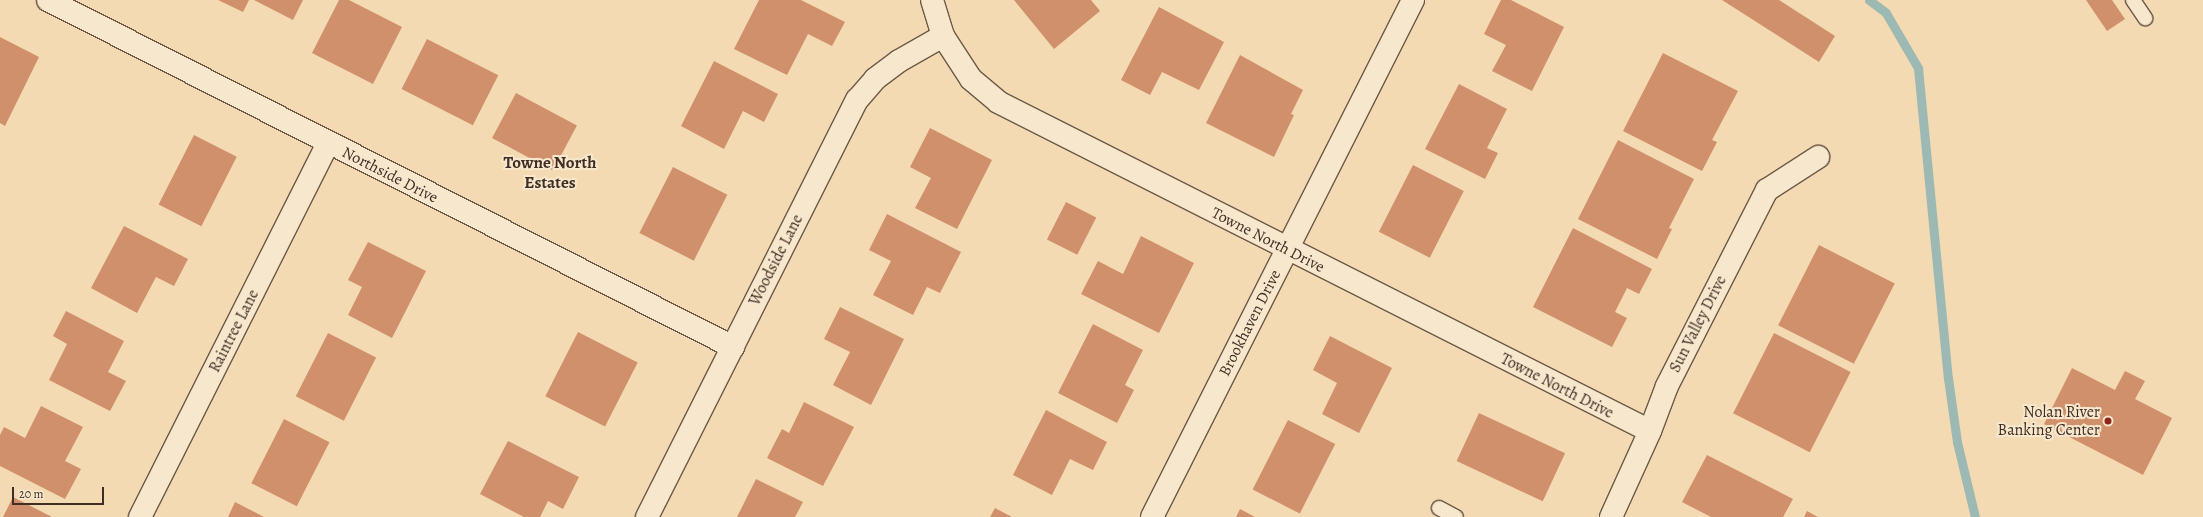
<!DOCTYPE html>
<style>
body{margin:0}
#map{position:relative;width:2203px;height:517px;overflow:hidden;background:#f3dab2;font-family:Alegreya,serif}
div>[style]{position:absolute}
.stream>*{height:9px;margin:-4.5px;padding:0 4.5px;transform-origin:4.5px;border-radius:4.5px;background:#9db9b4}
.building>*{inset:0;background:#d0906b;transform-origin:0 0}
.roads{filter:drop-shadow(1px 0 #6d5948) drop-shadow(-1px 0 #6d5948) drop-shadow(0 1px #6d5948) drop-shadow(0 -1px #6d5948)}
.service>*{height:14px;margin:-7px;padding:0 7px;transform-origin:7px;border-radius:7px;background:#f7e7cd}
.minor>*{height:22px;margin:-11px;padding:0 11px;transform-origin:11px;border-radius:11px;background:#f7e7cd}
.dots>*{width:11px;height:11px;translate:-50% -50%;box-sizing:border-box;border:2px solid #f7e7cd;border-radius:50%}
span{translate:-50% -50%;white-space:nowrap;text-align:center;line-height:1.15;-webkit-text-stroke:4px #f7e7cd;paint-order:stroke}
.street-label{font-size:16px;color:#402e24}
.poi-label{font-size:16px;color:#402e24}
.right{translate:-100% -50%;text-align:right}
.neighbourhood-label{font-size:17px;color:#402e24;font-weight:700}
.scale{position:absolute;left:12px;top:487px;width:92px;height:18px;box-sizing:border-box;border:2px solid #402e24;border-top:0;padding-left:5px;font-size:12px;line-height:14px;white-space:nowrap;color:#402e24;-webkit-text-stroke:3px #f7e7cd;paint-order:stroke}
</style>
<div id="map">
<div class="stream">
<i style="left:1869px;top:0;width:21px;rotate:37deg"></i>
<i style="left:1886px;top:13px;width:64px;rotate:59.8deg"></i>
<i style="left:1918px;top:68px;width:311px;rotate:84.5deg"></i>
<i style="left:1948px;top:378px;width:65px;rotate:82deg"></i>
<i style="left:1957px;top:442px;width:77px;rotate:76.5deg"></i>
</div>
<div class="building">
<i style="clip-path:polygon(218px 0,249px 0,243px 12px)"></i>
<i style="clip-path:polygon(254px 0,303px 0,293px 20px)"></i>
<i style="clip-path:polygon(339px 0,349px 0,402px 27px,373px 84px,312px 53px)"></i>
<i style="clip-path:polygon(759px 0,801px 0,845px 22px,832px 46px,808px 34px,787px 75px,734px 49px)"></i>
<i style="clip-path:polygon(1014px 0,1091px 0,1100px 11px,1054px 49px)"></i>
<i style="clip-path:polygon(1501px 0,1511px 0,1564px 27px,1532px 91px,1492px 71px,1506px 45px,1484px 34px)"></i>
<i style="clip-path:polygon(1722px 0,1779px 0,1835px 36px,1819px 62px)"></i>
<i style="clip-path:polygon(2086px 0,2112px 0,2125px 19px,2107px 31px)"></i>
<i style="clip-path:polygon(1159px 7px,1224px 42px,1199px 90px,1162px 72px,1150px 95px,1121px 80px)"></i>
<i style="clip-path:polygon(0 37px,39px 57px,5px 126px,0 123px)"></i>
<i style="left:427px;top:39px;width:80px;height:56px;rotate:27deg"></i>
<i style="clip-path:polygon(1663px 53px,1738px 91px,1712px 140px,1717px 142px,1702px 171px,1623px 131px)"></i>
<i style="clip-path:polygon(1240px 55px,1303px 90px,1291px 114px,1294px 115px,1274px 157px,1206px 123px)"></i>
<i style="clip-path:polygon(714px 61px,778px 94px,764px 122px,743px 111px,724px 149px,681px 126px)"></i>
<i style="clip-path:polygon(1459px 84px,1507px 109px,1487px 148px,1498px 153px,1485px 179px,1425px 149px)"></i>
<i style="left:516px;top:93px;width:69px;height:51px;rotate:28deg"></i>
<i style="clip-path:polygon(930px 128px,992px 160px,957px 229px,915px 208px,931px 178px,910px 167px)"></i>
<i style="left:194px;top:135px;width:48px;height:78px;rotate:27deg"></i>
<i style="clip-path:polygon(1618px 140px,1694px 179px,1669px 228px,1672px 229px,1657px 259px,1578px 219px)"></i>
<i style="left:1413px;top:165px;width:57px;height:75px;rotate:27deg"></i>
<i style="left:673px;top:167px;width:61px;height:74px;rotate:27deg"></i>
<i style="left:1066px;top:202px;width:34px;height:42px;rotate:27deg"></i>
<i style="clip-path:polygon(887px 214px,961px 252px,940px 293px,927px 287px,913px 315px,873px 295px,891px 261px,869px 250px)"></i>
<i style="clip-path:polygon(124px 226px,188px 259px,174px 286px,156px 277px,137px 313px,91px 288px)"></i>
<i style="clip-path:polygon(1573px 228px,1652px 269px,1639px 294px,1627px 288px,1615px 312px,1627px 318px,1612px 347px,1533px 307px)"></i>
<i style="clip-path:polygon(1141px 236px,1194px 263px,1159px 333px,1081px 294px,1098px 261px,1123px 274px)"></i>
<i style="clip-path:polygon(368px 242px,426px 271px,392px 338px,348px 315px,362px 287px,348px 280px)"></i>
<i style="left:1819px;top:245px;width:85px;height:90px;rotate:27deg"></i>
<i style="clip-path:polygon(840px 307px,904px 339px,871px 405px,833px 385px,850px 352px,824px 339px)"></i>
<i style="clip-path:polygon(66px 311px,124px 341px,108px 372px,126px 381px,110px 411px,49px 380px,67px 344px,53px 336px)"></i>
<i style="clip-path:polygon(1093px 324px,1143px 350px,1125px 385px,1134px 390px,1117px 423px,1058px 393px)"></i>
<i style="left:578px;top:332px;width:67px;height:72px;rotate:27deg"></i>
<i style="left:328px;top:333px;width:54px;height:71px;rotate:27deg"></i>
<i style="left:1774px;top:333px;width:86px;height:90px;rotate:27deg"></i>
<i style="clip-path:polygon(1330px 336px,1392px 368px,1359px 433px,1322px 414px,1337px 383px,1313px 370px)"></i>
<i style="clip-path:polygon(2072px 368px,2115px 390px,2125px 371px,2145px 381px,2135px 399px,2172px 418px,2143px 475px,2044px 424px)"></i>
<i style="clip-path:polygon(804px 402px,854px 427px,823px 486px,767px 458px,782px 429px,789px 433px)"></i>
<i style="clip-path:polygon(41px 406px,83px 427px,65px 461px,81px 469px,65px 499px,0 466px,0 435px,4px 427px,25px 438px)"></i>
<i style="clip-path:polygon(1046px 410px,1107px 442px,1093px 470px,1070px 459px,1052px 495px,1013px 475px)"></i>
<i style="left:1479px;top:413px;width:95px;height:53px;rotate:25deg"></i>
<i style="left:284px;top:419px;width:51px;height:72px;rotate:27deg"></i>
<i style="left:1288px;top:420px;width:53px;height:78px;rotate:27deg"></i>
<i style="clip-path:polygon(508px 441px,579px 477px,563px 509px,548px 501px,540px 517px,524px 517px,480px 494px)"></i>
<i style="clip-path:polygon(1707px 455px,1793px 499px,1783px 517px,1711px 517px,1682px 502px)"></i>
<i style="clip-path:polygon(756px 479px,803px 502px,795px 517px,737px 517px)"></i>
<i style="clip-path:polygon(13px 497px,52px 517px,3px 517px)"></i>
<i style="clip-path:polygon(235px 502px,264px 517px,228px 517px)"></i>
<i style="clip-path:polygon(995px 508px,1012px 517px,990px 517px)"></i>
<i style="clip-path:polygon(1240px 509px,1255px 517px,1236px 517px)"></i>
<i style="clip-path:polygon(1807px 511px,1818px 517px,1804px 517px)"></i>
</div>
<div class="roads">
<div class="service">
<i style="left:2133px;top:0;width:22px;rotate:56deg"></i>
<i style="left:1439px;top:508px;width:19px;rotate:28deg"></i>
</div>
<div class="minor">
<i style="left:48px;top:0;width:768px;rotate:26.87deg"></i>
<i style="left:932px;top:0;width:38px;rotate:73deg"></i>
<i style="left:943px;top:36px;width:51px;rotate:56.9deg"></i>
<i style="left:971px;top:79px;width:35px;rotate:40deg"></i>
<i style="left:998px;top:102px;width:730px;rotate:26.78deg"></i>
<i style="left:140px;top:517px;width:418px;rotate:-63.3deg"></i>
<i style="left:647px;top:517px;width:467px;rotate:-63.3deg"></i>
<i style="left:857px;top:100px;width:28px;rotate:-49deg"></i>
<i style="left:875px;top:79px;width:30px;rotate:-37deg"></i>
<i style="left:899px;top:61px;width:51px;rotate:-29.6deg"></i>
<i style="left:1152px;top:517px;width:579px;rotate:-63.21deg"></i>
<i style="left:1611px;top:517px;width:94px;rotate:-65.6deg"></i>
<i style="left:1650px;top:431px;width:48px;rotate:-69.3deg"></i>
<i style="left:1667px;top:386px;width:220px;rotate:-63deg"></i>
<i style="left:1767px;top:190px;width:61px;rotate:-32.9deg"></i>
</div>
</div>
<div class="dots">
<i style="left:2108px;top:421px;background:#8f2418"></i>
</div>
<div class="street-label">
<span style="left:390px;top:175px;rotate:27deg">Northside Drive</span>
<span style="left:1268px;top:240px;rotate:27deg">Towne North Drive</span>
<span style="left:776px;top:260px;rotate:-63deg">Woodside Lane</span>
<span style="left:1250px;top:323px;rotate:-63deg">Brookhaven Drive</span>
<span style="left:1698px;top:324px;rotate:-63deg">Sun Valley Drive</span>
<span style="left:234px;top:331px;rotate:-63deg">Raintree Lane</span>
<span style="left:1557px;top:386px;rotate:27deg">Towne North Drive</span>
</div>
<div class="poi-label">
<span class="right" style="left:2100px;top:421px">Nolan River<br>Banking Center</span>
</div>
<div class="neighbourhood-label">
<span style="left:550px;top:173px">Towne North<br>Estates</span>
</div>
<div class="scale">20 m</div>
</div>
